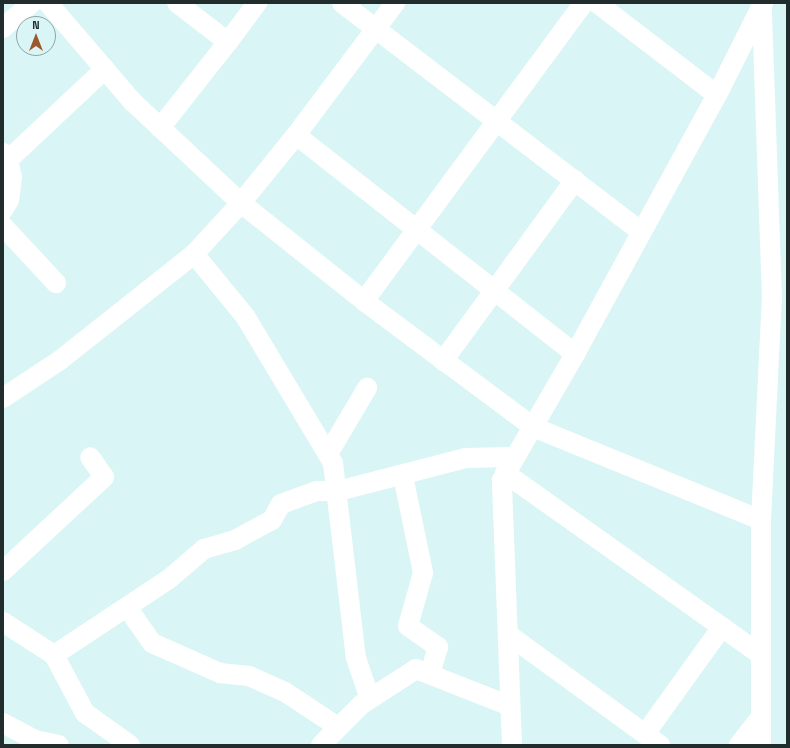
<!DOCTYPE html>
<style>
body{margin:0}
#map{position:relative;width:790px;height:748px;overflow:hidden;background:#daf5f5;font-family:"Space Grotesk",sans-serif}
div>[style]{position:absolute}
.minor>*{height:20px;margin:-10px;padding:0 10px;transform-origin:10px;border-radius:10px;background:#fff}
span{translate:-50% -50%;white-space:nowrap;text-align:center;line-height:1.15;-webkit-text-stroke:3px #daf5f5;paint-order:stroke}
.frame{position:absolute;inset:0;border:4px solid #212c2c;pointer-events:none}
.north{position:absolute;left:16px;top:16px;width:40px;height:40px;box-sizing:border-box;background:#daf5f5;border:1px solid #90a5a5;border-radius:50%;rotate:0deg;font-size:11px;font-weight:700;line-height:16px;text-align:center;color:#212c2c}
.north::after{content:'';display:block;margin:auto;width:14px;height:18px;background:#9c572c;clip-path:polygon(50% 0,100% 100%,50% 72%,0 100%)}
</style>
<div id="map">
<div class="minor">
<i style="left:48px;top:3px;width:130px;rotate:49.4deg"></i>
<i style="left:133px;top:102px;width:148px;rotate:43.1deg"></i>
<i style="left:241px;top:203px;width:157px;rotate:38.5deg"></i>
<i style="left:364px;top:301px;width:211px;rotate:36.7deg"></i>
<i style="left:533px;top:427px;width:246px;rotate:22.2deg"></i>
<i style="left:342px;top:3px;width:377px;rotate:37.4deg"></i>
<i style="left:597px;top:3px;width:151px;rotate:37.5deg"></i>
<i style="left:3px;top:28px;width:38px;rotate:-41deg"></i>
<i style="left:228px;top:42px;width:49px;rotate:-53.4deg"></i>
<i style="left:160px;top:128px;width:110px;rotate:-51.7deg"></i>
<i style="left:228px;top:42px;width:64px;rotate:-142.6deg"></i>
<i style="left:296px;top:135px;width:355px;rotate:38.1deg"></i>
<i style="left:3px;top:153px;width:9px;rotate:54deg"></i>
<i style="left:8px;top:160px;width:17px;rotate:77deg"></i>
<i style="left:12px;top:177px;width:23px;rotate:97deg"></i>
<i style="left:9px;top:200px;width:12px;rotate:121deg"></i>
<i style="left:8px;top:160px;width:133px;rotate:-43.2deg"></i>
<i style="left:3px;top:226px;width:78px;rotate:47.1deg"></i>
<i style="left:194px;top:254px;width:80px;rotate:50.6deg"></i>
<i style="left:245px;top:316px;width:171px;rotate:59.1deg"></i>
<i style="left:333px;top:463px;width:196px;rotate:83.3deg"></i>
<i style="left:356px;top:658px;width:43px;rotate:71.1deg"></i>
<i style="left:364px;top:301px;width:370px;rotate:-53.6deg"></i>
<i style="left:443px;top:361px;width:224px;rotate:-53.9deg"></i>
<i style="left:3px;top:398px;width:67px;rotate:-33.5deg"></i>
<i style="left:59px;top:361px;width:172px;rotate:-38.4deg"></i>
<i style="left:194px;top:254px;width:69px;rotate:-47.3deg"></i>
<i style="left:241px;top:203px;width:87px;rotate:-51deg"></i>
<i style="left:296px;top:135px;width:165px;rotate:-53.1deg"></i>
<i style="left:328px;top:454px;width:77px;rotate:-59.4deg"></i>
<i style="left:505px;top:473px;width:314px;rotate:35.4deg"></i>
<i style="left:403px;top:476px;width:99px;rotate:78.3deg"></i>
<i style="left:423px;top:573px;width:55px;rotate:105.8deg"></i>
<i style="left:408px;top:626px;width:37px;rotate:35deg"></i>
<i style="left:438px;top:647px;width:28px;rotate:107deg"></i>
<i style="left:3px;top:571px;width:138px;rotate:-42.9deg"></i>
<i style="left:104px;top:477px;width:24px;rotate:-125deg"></i>
<i style="left:127px;top:607px;width:44px;rotate:55.2deg"></i>
<i style="left:152px;top:643px;width:74px;rotate:23.8deg"></i>
<i style="left:220px;top:673px;width:29px;rotate:6deg"></i>
<i style="left:249px;top:676px;width:39px;rotate:24deg"></i>
<i style="left:285px;top:692px;width:64px;rotate:33.4deg"></i>
<i style="left:3px;top:622px;width:61px;rotate:32.9deg"></i>
<i style="left:54px;top:655px;width:66px;rotate:61.9deg"></i>
<i style="left:85px;top:713px;width:55px;rotate:35.4deg"></i>
<i style="left:509px;top:635px;width:187px;rotate:36.1deg"></i>
<i style="left:54px;top:655px;width:138px;rotate:-33.5deg"></i>
<i style="left:169px;top:579px;width:46px;rotate:-40.6deg"></i>
<i style="left:204px;top:549px;width:32px;rotate:-16deg"></i>
<i style="left:235px;top:540px;width:42px;rotate:-28.4deg"></i>
<i style="left:272px;top:520px;width:18px;rotate:-61deg"></i>
<i style="left:281px;top:504px;width:37px;rotate:-20deg"></i>
<i style="left:316px;top:491px;width:22px"></i>
<i style="left:338px;top:491px;width:132px;rotate:-14.5deg"></i>
<i style="left:466px;top:458px;width:48px;rotate:-1.2deg"></i>
<i style="left:3px;top:723px;width:36px;rotate:28deg"></i>
<i style="left:35px;top:740px;width:24px;rotate:12deg"></i>
<i style="left:645px;top:734px;width:132px;rotate:-54.3deg"></i>
<i style="left:321px;top:745px;width:58px;rotate:-45deg"></i>
<i style="left:362px;top:704px;width:64px;rotate:-32.9deg"></i>
<i style="left:416px;top:669px;width:101px;rotate:21.5deg"></i>
<i style="left:512px;top:745px;width:265px;rotate:-92.2deg"></i>
<i style="left:502px;top:480px;width:146px;rotate:-59.9deg"></i>
<i style="left:575px;top:354px;width:295px;rotate:-61.3deg"></i>
<i style="left:717px;top:95px;width:103px;rotate:-63.4deg"></i>
<i style="left:739px;top:745px;width:34px;rotate:-52deg"></i>
<i style="left:761px;top:745px;width:225px;rotate:-90deg"></i>
<i style="left:761px;top:520px;width:221px;rotate:-87.2deg"></i>
<i style="left:772px;top:299px;width:292px;rotate:-92deg"></i>
</div>
<div class="frame"></div>
<div class="north">N</div>
</div>
